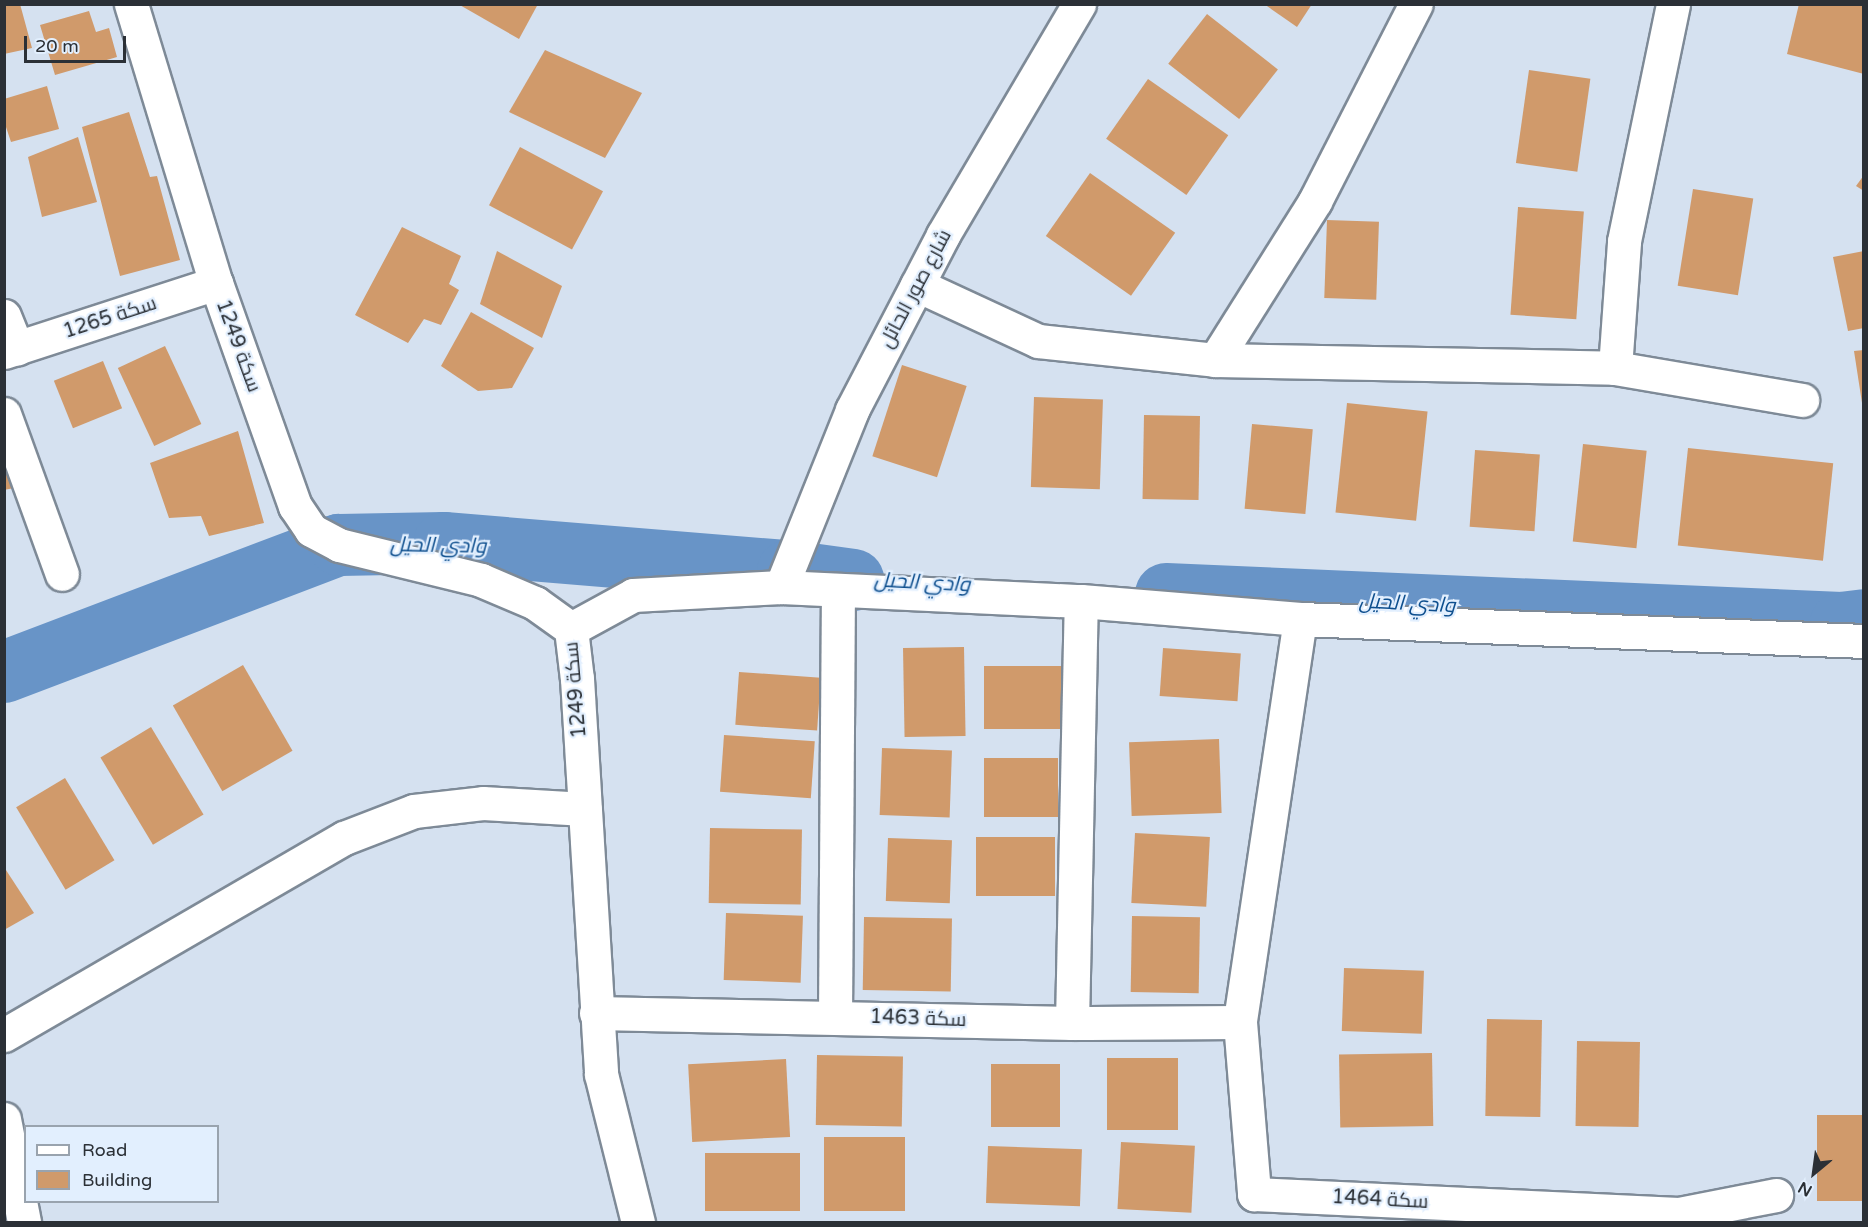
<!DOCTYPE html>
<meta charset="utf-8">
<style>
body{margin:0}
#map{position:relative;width:1868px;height:1227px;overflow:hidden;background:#d5e1f0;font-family:"Varela Round",Cairo,sans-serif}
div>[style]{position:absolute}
.river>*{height:62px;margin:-31px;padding:0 31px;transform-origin:31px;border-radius:31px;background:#6894c7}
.building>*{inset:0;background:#d09a6b;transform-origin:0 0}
.roads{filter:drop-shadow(2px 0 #7e8a97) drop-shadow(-2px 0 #7e8a97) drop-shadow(0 2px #7e8a97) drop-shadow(0 -2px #7e8a97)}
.minor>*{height:33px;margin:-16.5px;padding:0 16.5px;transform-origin:16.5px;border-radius:16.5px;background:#fff}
.tertiary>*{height:33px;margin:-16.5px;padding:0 16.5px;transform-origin:16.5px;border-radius:16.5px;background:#fff}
span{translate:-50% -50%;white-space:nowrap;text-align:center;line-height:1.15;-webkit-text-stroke:4.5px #e2effe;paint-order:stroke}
.street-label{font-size:20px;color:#2b3036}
.water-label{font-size:21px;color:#0e4f8e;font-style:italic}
.frame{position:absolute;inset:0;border:6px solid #2b3036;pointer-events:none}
.legend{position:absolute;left:24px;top:1125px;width:195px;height:78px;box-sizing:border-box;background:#e2effe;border:2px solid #99a3ae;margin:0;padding:8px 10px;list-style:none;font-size:18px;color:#2b3036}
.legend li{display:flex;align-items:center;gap:12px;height:30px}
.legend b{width:30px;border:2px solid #99a3ae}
.north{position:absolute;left:1784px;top:1143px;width:60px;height:60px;-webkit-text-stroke:4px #e2effe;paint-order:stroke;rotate:209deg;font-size:16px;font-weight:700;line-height:24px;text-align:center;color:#2b3036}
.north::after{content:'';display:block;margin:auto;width:21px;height:27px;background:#2b3036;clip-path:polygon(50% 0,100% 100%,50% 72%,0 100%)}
.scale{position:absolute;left:24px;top:36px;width:102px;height:27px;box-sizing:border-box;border:3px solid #2b3036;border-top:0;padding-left:8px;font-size:18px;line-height:21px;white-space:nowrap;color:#2b3036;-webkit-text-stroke:4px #e2effe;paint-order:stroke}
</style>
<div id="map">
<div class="river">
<i style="left:1166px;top:594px;width:676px;rotate:2.46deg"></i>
<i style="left:1841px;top:623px;width:23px;rotate:-7deg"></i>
<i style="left:4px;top:672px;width:358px;rotate:-20.8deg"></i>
<i style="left:339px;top:545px;width:105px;rotate:-1.1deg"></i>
<i style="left:444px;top:543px;width:345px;rotate:4.7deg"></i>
<i style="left:788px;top:571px;width:66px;rotate:7.9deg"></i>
</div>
<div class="building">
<i style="clip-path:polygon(4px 4px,20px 4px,32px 48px,4px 54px)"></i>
<i style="clip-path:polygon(458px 4px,538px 4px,519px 39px)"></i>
<i style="clip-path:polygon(1264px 4px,1312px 4px,1297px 27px)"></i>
<i style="clip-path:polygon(1799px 4px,1864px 4px,1864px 74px,1787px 54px)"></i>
<i style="clip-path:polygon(89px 11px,96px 32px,109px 28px,117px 57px,55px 75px,40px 25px)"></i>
<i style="left:1207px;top:14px;width:90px;height:63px;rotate:38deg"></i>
<i style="clip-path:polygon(545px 50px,642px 93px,605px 158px,509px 112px)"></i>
<i style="left:1529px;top:70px;width:62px;height:94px;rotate:8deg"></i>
<i style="left:1148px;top:79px;width:98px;height:73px;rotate:35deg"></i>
<i style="clip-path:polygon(47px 86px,59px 129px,11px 142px,4px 121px,4px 99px)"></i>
<i style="clip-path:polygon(129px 112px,150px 177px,157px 176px,180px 260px,120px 276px,82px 127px)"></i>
<i style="clip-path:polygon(78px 137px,97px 202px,42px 217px,28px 157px)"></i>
<i style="left:520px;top:147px;width:94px;height:66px;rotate:28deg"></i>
<i style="left:1090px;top:173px;width:104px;height:77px;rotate:35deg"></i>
<i style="clip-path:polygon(1864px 175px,1864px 191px,1856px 186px)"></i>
<i style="left:1693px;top:189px;width:61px;height:98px;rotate:9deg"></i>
<i style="left:1518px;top:207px;width:66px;height:108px;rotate:4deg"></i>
<i style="left:1327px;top:220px;width:52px;height:78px;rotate:2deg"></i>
<i style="clip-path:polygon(402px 227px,461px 256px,449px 284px,459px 290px,441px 325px,424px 319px,408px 343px,355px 315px)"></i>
<i style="clip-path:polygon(497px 251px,562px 286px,542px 338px,480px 304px)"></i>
<i style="clip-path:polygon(1864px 251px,1864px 328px,1848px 331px,1833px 257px)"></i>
<i style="clip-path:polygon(471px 312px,534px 348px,512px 388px,478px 391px,441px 366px)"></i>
<i style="left:165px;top:346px;width:86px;height:52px;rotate:65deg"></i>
<i style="clip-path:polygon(1864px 350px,1864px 403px,1862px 403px,1854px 351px)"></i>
<i style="left:103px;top:361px;width:51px;height:53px;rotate:68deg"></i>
<i style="left:902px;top:365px;width:68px;height:96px;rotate:18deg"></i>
<i style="left:1034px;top:397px;width:69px;height:90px;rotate:2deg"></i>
<i style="left:1347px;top:403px;width:81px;height:110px;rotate:6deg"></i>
<i style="left:1144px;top:415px;width:56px;height:84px;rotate:1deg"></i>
<i style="left:1252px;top:424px;width:61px;height:85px;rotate:5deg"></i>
<i style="clip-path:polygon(238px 431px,264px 523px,209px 536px,201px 516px,169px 518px,150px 463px)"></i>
<i style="left:1583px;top:444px;width:64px;height:98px;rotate:6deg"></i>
<i style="left:1688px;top:448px;width:146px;height:98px;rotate:6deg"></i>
<i style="left:1475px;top:450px;width:65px;height:77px;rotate:4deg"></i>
<i style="clip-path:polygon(4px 464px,14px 488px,4px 490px)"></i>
<i style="left:964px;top:647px;width:89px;height:61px;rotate:89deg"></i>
<i style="left:1163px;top:648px;width:78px;height:48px;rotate:4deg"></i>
<i style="left:243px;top:665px;width:99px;height:81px;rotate:60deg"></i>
<i style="left:984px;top:666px;width:84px;height:63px"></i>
<i style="left:739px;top:672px;width:82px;height:53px;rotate:4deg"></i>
<i style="left:151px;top:727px;width:102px;height:59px;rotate:59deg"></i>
<i style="left:724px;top:735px;width:91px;height:57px;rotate:4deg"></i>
<i style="left:1219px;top:739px;width:74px;height:90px;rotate:88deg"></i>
<i style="left:882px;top:748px;width:70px;height:67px;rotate:2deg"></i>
<i style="left:984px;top:758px;width:74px;height:59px"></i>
<i style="left:65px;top:778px;width:96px;height:57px;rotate:59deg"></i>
<i style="left:710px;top:828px;width:92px;height:75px;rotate:1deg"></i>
<i style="left:1135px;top:833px;width:75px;height:70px;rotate:3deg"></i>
<i style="left:976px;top:837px;width:79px;height:59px"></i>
<i style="left:888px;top:838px;width:64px;height:63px;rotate:2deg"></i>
<i style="clip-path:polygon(4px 867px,34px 913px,4px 930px)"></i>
<i style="left:726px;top:913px;width:77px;height:67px;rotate:2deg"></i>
<i style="left:1132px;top:916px;width:68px;height:76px;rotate:1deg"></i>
<i style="left:864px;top:917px;width:88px;height:73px;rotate:1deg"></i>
<i style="left:1344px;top:968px;width:80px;height:63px;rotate:2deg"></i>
<i style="left:1487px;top:1019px;width:55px;height:97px;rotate:1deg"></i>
<i style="left:1577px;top:1041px;width:63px;height:85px;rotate:1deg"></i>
<i style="left:1432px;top:1053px;width:73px;height:93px;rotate:89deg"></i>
<i style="left:817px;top:1055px;width:86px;height:70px;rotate:1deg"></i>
<i style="left:1107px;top:1058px;width:71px;height:72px"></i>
<i style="left:786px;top:1059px;width:78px;height:98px;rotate:87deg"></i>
<i style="left:991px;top:1064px;width:69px;height:63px"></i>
<i style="left:1817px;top:1115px;width:47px;height:86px"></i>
<i style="left:824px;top:1137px;width:81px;height:74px"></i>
<i style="left:1121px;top:1142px;width:74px;height:67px;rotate:3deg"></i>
<i style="left:988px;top:1146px;width:94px;height:57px;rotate:2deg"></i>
<i style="left:705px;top:1153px;width:95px;height:58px"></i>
</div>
<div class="roads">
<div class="minor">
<i style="left:917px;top:285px;width:133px;rotate:24.8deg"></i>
<i style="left:1038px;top:341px;width:178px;rotate:6.1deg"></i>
<i style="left:1215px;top:360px;width:400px;rotate:1.1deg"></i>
<i style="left:1615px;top:368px;width:190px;rotate:9.7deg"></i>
<i style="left:4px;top:316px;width:35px;rotate:68deg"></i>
<i style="left:4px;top:352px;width:223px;rotate:-18deg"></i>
<i style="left:1215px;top:360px;width:188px;rotate:-57.8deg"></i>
<i style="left:1315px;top:201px;width:221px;rotate:-62.9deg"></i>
<i style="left:1615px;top:368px;width:127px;rotate:-85.9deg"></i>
<i style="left:1624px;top:241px;width:242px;rotate:-78.3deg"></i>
<i style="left:4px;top:414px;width:170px;rotate:70.1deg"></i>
<i style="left:781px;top:587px;width:191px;rotate:-68.1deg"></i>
<i style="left:852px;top:410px;width:197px;rotate:-62.5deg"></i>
<i style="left:943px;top:235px;width:268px;rotate:-59.5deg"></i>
<i style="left:1300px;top:619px;width:407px;rotate:98.5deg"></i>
<i style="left:1240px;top:1022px;width:173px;rotate:85.3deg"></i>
<i style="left:1254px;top:1194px;width:425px;rotate:2.7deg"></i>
<i style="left:1679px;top:1214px;width:99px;rotate:-11.1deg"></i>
<i style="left:571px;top:629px;width:71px;rotate:-28.7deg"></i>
<i style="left:633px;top:595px;width:148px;rotate:-3.1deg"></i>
<i style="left:781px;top:587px;width:300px;rotate:2.7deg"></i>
<i style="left:1081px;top:601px;width:220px;rotate:4.7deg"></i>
<i style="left:1300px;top:619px;width:564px;rotate:2.23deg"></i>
<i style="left:596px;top:1013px;width:476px;rotate:1.2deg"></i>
<i style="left:1072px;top:1023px;width:168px;rotate:-0.3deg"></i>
<i style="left:835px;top:1016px;width:426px;rotate:-89.6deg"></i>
<i style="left:1072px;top:1023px;width:422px;rotate:-88.8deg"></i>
<i style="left:4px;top:1035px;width:393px;rotate:-30.1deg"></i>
<i style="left:344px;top:838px;width:75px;rotate:-21.1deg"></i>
<i style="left:414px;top:811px;width:69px;rotate:-6.6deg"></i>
<i style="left:483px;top:803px;width:102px;rotate:3.4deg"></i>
<i style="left:4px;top:1119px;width:105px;rotate:79deg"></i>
</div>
<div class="tertiary">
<i style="left:131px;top:4px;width:292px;rotate:73.1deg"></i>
<i style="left:216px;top:283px;width:237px;rotate:70.5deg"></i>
<i style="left:295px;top:506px;width:29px;rotate:56deg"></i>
<i style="left:311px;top:530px;width:32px;rotate:28deg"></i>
<i style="left:339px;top:545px;width:146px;rotate:13.8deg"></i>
<i style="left:481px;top:580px;width:59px;rotate:23.1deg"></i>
<i style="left:535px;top:603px;width:44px;rotate:35.8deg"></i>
<i style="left:571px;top:629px;width:50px;rotate:83.2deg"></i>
<i style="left:577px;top:679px;width:396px;rotate:86.5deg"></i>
<i style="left:601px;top:1074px;width:153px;rotate:76deg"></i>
</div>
</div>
<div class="street-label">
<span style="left:916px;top:289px;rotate:-62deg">شارع صور الحائل</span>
<span style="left:110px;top:318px;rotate:-18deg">سكة 1265</span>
<span style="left:238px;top:346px;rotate:70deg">سكة 1249</span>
<span style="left:576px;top:690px;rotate:-95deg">سكة 1249</span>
<span style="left:918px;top:1019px;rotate:2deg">سكة 1463</span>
<span style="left:1380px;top:1200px;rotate:3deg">سكة 1464</span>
</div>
<div class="water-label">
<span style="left:438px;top:546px;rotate:1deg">وادي الحيل</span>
<span style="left:922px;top:583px;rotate:3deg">وادي الحيل</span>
<span style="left:1407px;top:604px;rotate:3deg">وادي الحيل</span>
</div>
<div class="frame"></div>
<ul class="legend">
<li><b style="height:8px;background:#fff"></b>Road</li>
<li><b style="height:16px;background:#d09a6b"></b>Building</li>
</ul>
<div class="north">N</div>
<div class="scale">20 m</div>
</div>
